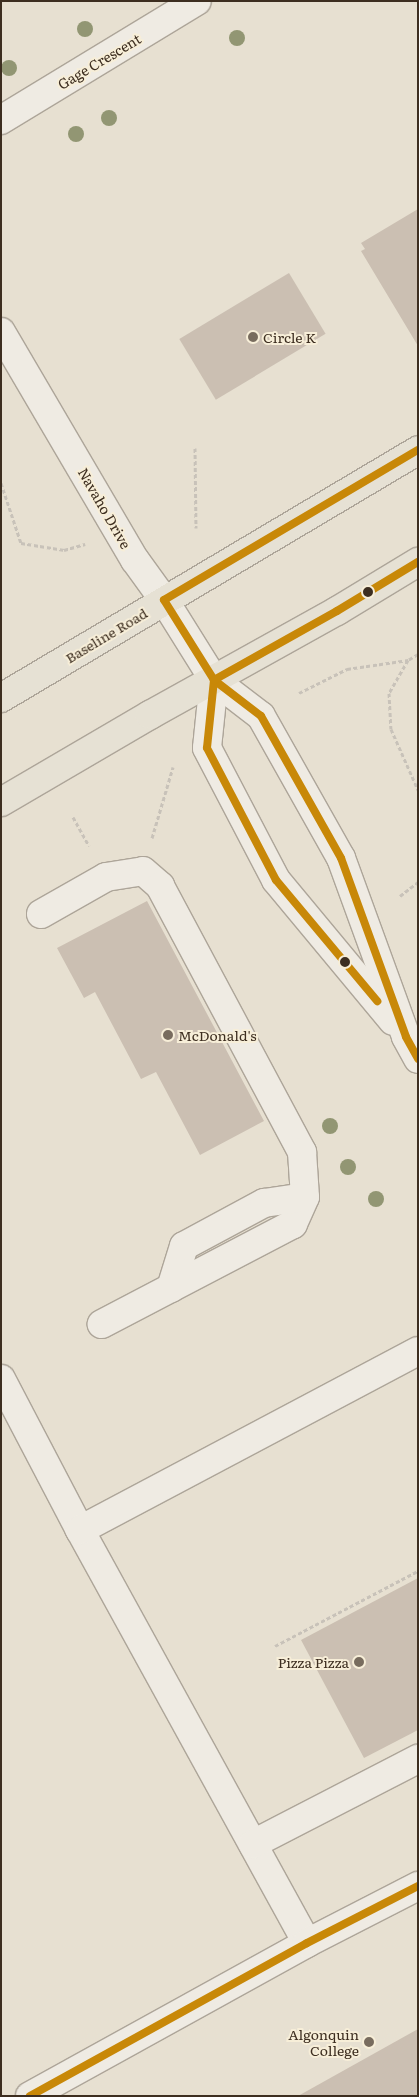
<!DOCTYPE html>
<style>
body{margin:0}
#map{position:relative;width:419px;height:2097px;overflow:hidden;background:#e7e0d1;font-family:Literata,serif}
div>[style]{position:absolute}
.building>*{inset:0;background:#cbbfb2;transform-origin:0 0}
.path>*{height:3px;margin-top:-1.5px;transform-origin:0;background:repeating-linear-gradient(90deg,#c8c2b9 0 4px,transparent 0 6.5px)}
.roads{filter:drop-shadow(1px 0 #ada599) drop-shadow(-1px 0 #ada599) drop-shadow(0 1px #ada599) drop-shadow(0 -1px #ada599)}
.minor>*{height:28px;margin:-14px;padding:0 14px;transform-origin:14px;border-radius:14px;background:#efebe3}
.major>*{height:28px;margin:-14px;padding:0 14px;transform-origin:14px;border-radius:14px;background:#e6e1d4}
.bus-1>*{height:8px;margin:-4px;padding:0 4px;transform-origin:4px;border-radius:4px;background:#c88808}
.trees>*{width:16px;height:16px;margin:-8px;border-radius:50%;background:#929673}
.dots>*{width:14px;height:14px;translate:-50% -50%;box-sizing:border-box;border:2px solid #f7eed8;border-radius:50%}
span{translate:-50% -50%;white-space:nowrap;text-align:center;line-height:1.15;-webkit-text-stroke:4px #f7eed8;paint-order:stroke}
.street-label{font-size:14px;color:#3d2e20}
.poi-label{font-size:14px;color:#3d2e20}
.left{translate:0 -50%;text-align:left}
.right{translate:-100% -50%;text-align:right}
.frame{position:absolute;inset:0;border:2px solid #3d2e20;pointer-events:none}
</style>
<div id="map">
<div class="building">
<i style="clip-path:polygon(418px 209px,418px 346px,361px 251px,365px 249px,361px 243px)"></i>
<i style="left:289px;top:273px;width:71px;height:128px;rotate:59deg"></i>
<i style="clip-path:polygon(147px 901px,264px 1121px,200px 1155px,156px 1072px,141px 1079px,95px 992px,84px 998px,57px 948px)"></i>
<i style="clip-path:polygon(418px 1578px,418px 1730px,364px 1758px,301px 1640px)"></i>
<i style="clip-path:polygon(418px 2029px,418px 2096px,298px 2096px)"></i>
</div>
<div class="path">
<i style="left:195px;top:448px;width:80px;rotate:89.3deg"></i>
<i style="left:1px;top:483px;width:63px;rotate:71.6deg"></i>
<i style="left:21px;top:543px;width:44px;rotate:9.2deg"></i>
<i style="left:64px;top:550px;width:22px;rotate:-16deg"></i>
<i style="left:418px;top:654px;width:12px;rotate:149deg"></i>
<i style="left:408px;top:660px;width:38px;rotate:120deg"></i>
<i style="left:389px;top:693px;width:36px;rotate:87deg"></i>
<i style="left:391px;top:729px;width:67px;rotate:66.1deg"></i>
<i style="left:299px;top:693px;width:54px;rotate:-26.6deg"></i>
<i style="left:347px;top:669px;width:62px;rotate:-8.4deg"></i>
<i style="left:73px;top:817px;width:33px;rotate:61deg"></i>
<i style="left:152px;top:838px;width:74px;rotate:-73.5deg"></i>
<i style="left:400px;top:896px;width:23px;rotate:-38deg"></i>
<i style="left:275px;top:1646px;width:161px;rotate:-27.7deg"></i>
</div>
<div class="roads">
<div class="minor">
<i style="left:1px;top:120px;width:229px;rotate:-31.3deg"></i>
<i style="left:1px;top:332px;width:264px;rotate:59.6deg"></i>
<i style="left:135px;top:560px;width:49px;rotate:54.1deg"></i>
<i style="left:164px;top:600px;width:94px;rotate:58deg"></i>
<i style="left:214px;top:680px;width:59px;rotate:37.5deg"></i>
<i style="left:261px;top:716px;width:163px;rotate:60.6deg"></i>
<i style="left:341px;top:858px;width:190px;rotate:70deg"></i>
<i style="left:406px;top:1037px;width:25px;rotate:61deg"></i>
<i style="left:214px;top:680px;width:68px;rotate:95.9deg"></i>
<i style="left:207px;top:748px;width:149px;rotate:62.4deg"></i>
<i style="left:276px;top:880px;width:183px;rotate:50.3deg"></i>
<i style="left:41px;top:914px;width:75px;rotate:-29.6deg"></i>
<i style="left:106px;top:877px;width:37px;rotate:-9deg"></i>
<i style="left:143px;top:871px;width:23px;rotate:41deg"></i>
<i style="left:160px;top:886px;width:302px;rotate:61.9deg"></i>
<i style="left:302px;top:1152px;width:45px;rotate:86.2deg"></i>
<i style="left:305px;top:1197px;width:30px;rotate:114deg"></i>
<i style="left:293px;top:1224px;width:216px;rotate:152.4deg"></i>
<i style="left:171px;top:1288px;width:44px;rotate:-72.8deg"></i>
<i style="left:184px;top:1246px;width:91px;rotate:-28.3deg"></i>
<i style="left:264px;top:1203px;width:41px;rotate:-8.3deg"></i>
<i style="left:1px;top:1379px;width:170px;rotate:62.4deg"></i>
<i style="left:80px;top:1530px;width:471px;rotate:61.2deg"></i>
<i style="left:80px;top:1530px;width:382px;rotate:-27.9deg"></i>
<i style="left:253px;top:1844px;width:186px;rotate:-27.3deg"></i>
<i style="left:30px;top:2096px;width:316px;rotate:-28.9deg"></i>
<i style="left:307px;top:1943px;width:125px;rotate:-27.2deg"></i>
</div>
<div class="major">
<i style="left:1px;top:698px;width:485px;rotate:-30.7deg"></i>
<i style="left:1px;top:802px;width:173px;rotate:-30.3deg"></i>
<i style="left:150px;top:715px;width:214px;rotate:-29.1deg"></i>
<i style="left:337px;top:611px;width:95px;rotate:-31.2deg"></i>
</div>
</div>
<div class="bus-1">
<i style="left:164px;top:600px;width:94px;rotate:58deg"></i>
<i style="left:214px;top:680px;width:59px;rotate:37.5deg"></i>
<i style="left:261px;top:716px;width:163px;rotate:60.6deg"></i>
<i style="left:341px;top:858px;width:190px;rotate:70deg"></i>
<i style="left:406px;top:1037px;width:25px;rotate:61deg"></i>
<i style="left:164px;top:600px;width:295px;rotate:-30.6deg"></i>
<i style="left:214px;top:680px;width:68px;rotate:95.9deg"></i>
<i style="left:207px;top:748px;width:149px;rotate:62.4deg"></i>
<i style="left:276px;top:880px;width:158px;rotate:50.1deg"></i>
<i style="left:214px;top:680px;width:141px;rotate:-29.3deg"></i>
<i style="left:337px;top:611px;width:95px;rotate:-31.2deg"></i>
<i style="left:30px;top:2096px;width:316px;rotate:-28.9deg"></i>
<i style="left:307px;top:1943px;width:125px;rotate:-27.2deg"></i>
</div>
<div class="trees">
<i style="left:85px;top:29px"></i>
<i style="left:237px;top:38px"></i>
<i style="left:9px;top:68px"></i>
<i style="left:109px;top:118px"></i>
<i style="left:76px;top:134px"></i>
<i style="left:330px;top:1126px"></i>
<i style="left:348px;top:1167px"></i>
<i style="left:376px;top:1199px"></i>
</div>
<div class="dots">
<i style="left:253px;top:337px;background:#786c5e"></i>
<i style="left:368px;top:592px;background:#3d2e20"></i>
<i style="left:345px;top:962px;background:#3d2e20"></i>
<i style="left:168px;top:1035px;background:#786c5e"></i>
<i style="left:359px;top:1662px;background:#786c5e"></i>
<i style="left:369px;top:2042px;background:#786c5e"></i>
</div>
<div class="street-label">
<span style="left:99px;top:61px;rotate:-31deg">Gage Crescent</span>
<span style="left:105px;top:508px;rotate:60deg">Navaho Drive</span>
<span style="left:106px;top:635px;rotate:-31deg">Baseline Road</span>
</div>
<div class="poi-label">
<span class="left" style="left:263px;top:337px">Circle K</span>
<span class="left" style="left:178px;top:1035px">McDonald's</span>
<span class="right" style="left:349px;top:1662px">Pizza Pizza</span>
<span class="right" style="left:359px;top:2042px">Algonquin<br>College</span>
</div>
<div class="frame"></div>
</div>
